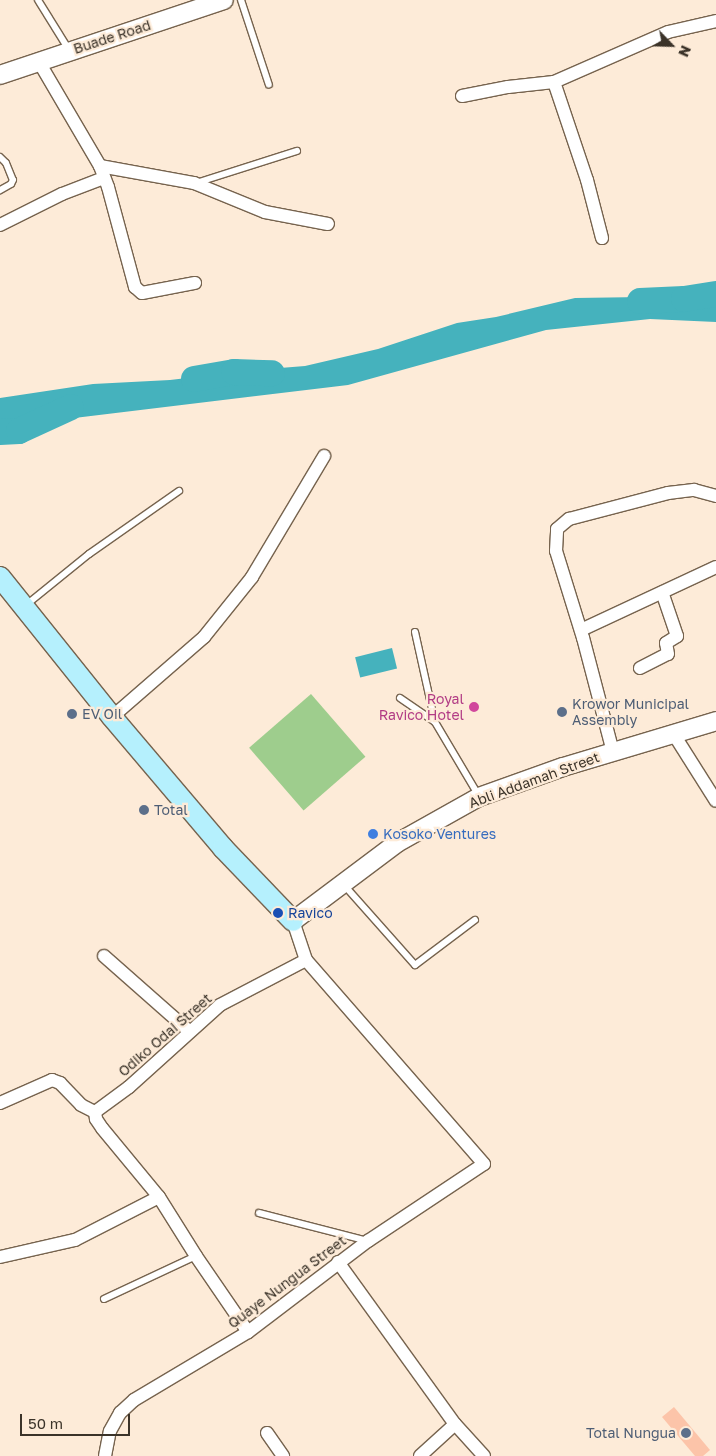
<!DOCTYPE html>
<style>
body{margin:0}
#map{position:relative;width:716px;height:1456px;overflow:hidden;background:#fdebd8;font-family:"Golos Text",sans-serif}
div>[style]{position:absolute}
.green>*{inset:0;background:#9ecd8d;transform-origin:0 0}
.water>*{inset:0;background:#45b2bd;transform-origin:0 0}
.river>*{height:26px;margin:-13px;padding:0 13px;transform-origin:13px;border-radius:13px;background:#45b2bd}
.building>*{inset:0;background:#fcc4a9}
.roads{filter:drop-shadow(1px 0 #76634e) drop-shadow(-1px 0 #76634e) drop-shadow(0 1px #76634e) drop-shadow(0 -1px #76634e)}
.lane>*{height:6px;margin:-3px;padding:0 3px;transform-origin:3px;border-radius:3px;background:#fff}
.street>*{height:12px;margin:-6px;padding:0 6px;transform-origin:6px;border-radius:6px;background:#fff}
.secondary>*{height:18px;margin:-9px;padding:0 9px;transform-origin:9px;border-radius:9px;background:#fff}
.primary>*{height:20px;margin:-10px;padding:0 10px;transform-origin:10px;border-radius:10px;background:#b5f0fd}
.dots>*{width:14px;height:14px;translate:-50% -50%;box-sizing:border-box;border:2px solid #fdebd8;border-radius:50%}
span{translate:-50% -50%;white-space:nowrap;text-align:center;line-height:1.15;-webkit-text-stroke:4.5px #fdebd8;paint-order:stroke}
.street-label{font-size:14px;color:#3b3329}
.hotel-label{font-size:14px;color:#b23c85}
.right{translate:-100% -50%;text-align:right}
.service-label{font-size:14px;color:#4e5e75}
.left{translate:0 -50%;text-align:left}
.shop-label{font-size:14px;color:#366cbe}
.transit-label{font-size:14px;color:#164399}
.north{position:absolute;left:646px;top:20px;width:50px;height:50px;-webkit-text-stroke:4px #fdebd8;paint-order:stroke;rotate:114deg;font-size:14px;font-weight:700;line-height:20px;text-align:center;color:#3b3329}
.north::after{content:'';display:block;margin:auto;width:18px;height:22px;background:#3b3329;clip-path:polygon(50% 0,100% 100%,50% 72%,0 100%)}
.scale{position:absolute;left:20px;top:1414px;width:110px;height:22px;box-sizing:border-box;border:2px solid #3b3329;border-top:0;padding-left:6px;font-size:15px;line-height:18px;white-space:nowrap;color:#3b3329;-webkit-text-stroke:4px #fdebd8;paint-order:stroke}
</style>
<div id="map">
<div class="green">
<i style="left:311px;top:694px;width:83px;height:82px;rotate:49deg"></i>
</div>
<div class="water">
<i style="clip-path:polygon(643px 297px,706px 302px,716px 297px,716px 322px,650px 319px,546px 330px,348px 385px,0 427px,0 398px,93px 384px,170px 380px,255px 370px,305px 366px,378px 349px,457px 323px,496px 317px,575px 298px)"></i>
<i style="left:392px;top:648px;width:21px;height:38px;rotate:76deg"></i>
</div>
<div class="river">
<i style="left:640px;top:301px;width:44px;rotate:-2.6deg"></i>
<i style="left:684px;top:299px;width:32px;rotate:-9deg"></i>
<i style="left:194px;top:379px;width:41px;rotate:-9.9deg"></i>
<i style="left:234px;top:372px;width:38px;rotate:2deg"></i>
<i style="left:0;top:432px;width:19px;rotate:-3deg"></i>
<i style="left:19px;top:431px;width:57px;rotate:-24.8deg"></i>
</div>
<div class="building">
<i style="clip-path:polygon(674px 1407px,710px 1450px,703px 1456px,695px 1456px,662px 1417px)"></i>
</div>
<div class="roads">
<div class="lane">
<i style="left:38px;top:0;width:59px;rotate:58.2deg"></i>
<i style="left:241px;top:0;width:89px;rotate:71.8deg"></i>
<i style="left:0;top:157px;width:8px;rotate:45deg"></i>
<i style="left:6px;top:163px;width:18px;rotate:68deg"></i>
<i style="left:13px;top:180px;width:4px;rotate:117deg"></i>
<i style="left:11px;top:184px;width:13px;rotate:151deg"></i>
<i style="left:196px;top:183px;width:106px;rotate:-17.6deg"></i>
<i style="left:26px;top:605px;width:81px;rotate:-39deg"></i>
<i style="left:89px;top:554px;width:110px;rotate:-35deg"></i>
<i style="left:415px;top:632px;width:92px;rotate:77.5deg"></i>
<i style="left:435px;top:722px;width:86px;rotate:59.3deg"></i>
<i style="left:400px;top:698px;width:42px;rotate:34.4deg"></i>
<i style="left:344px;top:885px;width:107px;rotate:48.4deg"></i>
<i style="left:415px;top:965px;width:75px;rotate:-36.9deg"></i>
<i style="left:259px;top:1213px;width:113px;rotate:14.4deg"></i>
<i style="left:104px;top:1299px;width:102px;rotate:-25.1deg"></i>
</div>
<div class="street">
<i style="left:39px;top:62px;width:121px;rotate:59.6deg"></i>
<i style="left:100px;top:166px;width:22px;rotate:69deg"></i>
<i style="left:108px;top:187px;width:104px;rotate:74.9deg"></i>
<i style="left:135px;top:287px;width:9px;rotate:41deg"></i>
<i style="left:142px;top:293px;width:54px;rotate:-10.7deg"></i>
<i style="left:554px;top:82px;width:103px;rotate:71.4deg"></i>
<i style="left:587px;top:180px;width:60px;rotate:75.5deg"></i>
<i style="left:462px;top:96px;width:47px;rotate:-11.1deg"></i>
<i style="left:508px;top:87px;width:46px;rotate:-6.2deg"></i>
<i style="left:554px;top:82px;width:124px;rotate:-23.7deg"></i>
<i style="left:668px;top:32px;width:49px;rotate:-12.9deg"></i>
<i style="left:100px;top:166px;width:96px;rotate:10.3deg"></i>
<i style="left:194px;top:183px;width:77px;rotate:22.2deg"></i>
<i style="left:265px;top:212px;width:64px;rotate:10.8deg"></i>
<i style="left:0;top:225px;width:69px;rotate:-26.6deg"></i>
<i style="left:62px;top:194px;width:45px;rotate:-20.9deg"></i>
<i style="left:581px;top:630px;width:149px;rotate:-25deg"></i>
<i style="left:640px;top:668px;width:31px;rotate:-27deg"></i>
<i style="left:668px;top:654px;width:11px;rotate:-100deg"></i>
<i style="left:666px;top:643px;width:13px;rotate:-32deg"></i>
<i style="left:677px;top:636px;width:46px;rotate:-108.8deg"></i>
<i style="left:112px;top:717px;width:122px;rotate:-41deg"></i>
<i style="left:204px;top:637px;width:77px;rotate:-51.3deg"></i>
<i style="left:252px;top:577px;width:141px;rotate:-59.2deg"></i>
<i style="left:673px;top:733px;width:80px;rotate:57.7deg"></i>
<i style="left:613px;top:752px;width:118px;rotate:-104.7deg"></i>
<i style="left:583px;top:638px;width:91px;rotate:-107.2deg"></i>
<i style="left:556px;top:551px;width:22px;rotate:-87deg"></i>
<i style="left:557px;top:529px;width:16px;rotate:-40deg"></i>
<i style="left:569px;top:519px;width:102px;rotate:-14.7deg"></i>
<i style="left:668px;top:493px;width:26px;rotate:-7deg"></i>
<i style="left:694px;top:490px;width:23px;rotate:15deg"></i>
<i style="left:104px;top:956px;width:113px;rotate:41.4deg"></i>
<i style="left:0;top:1103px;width:57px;rotate:-23.9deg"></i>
<i style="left:52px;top:1080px;width:9px;rotate:21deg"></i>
<i style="left:60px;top:1083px;width:30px;rotate:46deg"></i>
<i style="left:81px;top:1105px;width:16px;rotate:27deg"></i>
<i style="left:0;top:1257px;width:77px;rotate:-12.8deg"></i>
<i style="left:75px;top:1240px;width:94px;rotate:-27.1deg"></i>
<i style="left:338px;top:1262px;width:200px;rotate:54.2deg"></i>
<i style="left:455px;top:1424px;width:43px;rotate:47.8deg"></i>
<i style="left:248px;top:1332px;width:92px;rotate:-124.4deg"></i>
<i style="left:196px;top:1256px;width:70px;rotate:-122.1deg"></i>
<i style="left:159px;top:1197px;width:89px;rotate:-129.6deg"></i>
<i style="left:102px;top:1128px;width:11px;rotate:-124deg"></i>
<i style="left:96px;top:1119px;width:7px;rotate:-98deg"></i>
<i style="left:95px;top:1112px;width:42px;rotate:-36.3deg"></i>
<i style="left:129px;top:1087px;width:122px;rotate:-42deg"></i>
<i style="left:220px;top:1005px;width:97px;rotate:-27.6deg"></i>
<i style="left:267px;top:1433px;width:28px;rotate:55deg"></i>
<i style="left:105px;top:1456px;width:25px;rotate:-79deg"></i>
<i style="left:110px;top:1431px;width:21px;rotate:-61deg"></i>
<i style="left:120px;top:1413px;width:19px;rotate:-43deg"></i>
<i style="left:134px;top:1400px;width:133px;rotate:-30.8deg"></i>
<i style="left:248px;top:1332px;width:151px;rotate:-37.2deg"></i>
<i style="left:368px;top:1241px;width:139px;rotate:-33.6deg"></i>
<i style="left:484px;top:1164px;width:271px;rotate:-131.1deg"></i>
<i style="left:306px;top:960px;width:41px;rotate:-108.4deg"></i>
<i style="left:420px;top:1456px;width:47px;rotate:-42.4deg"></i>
</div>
<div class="secondary">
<i style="left:0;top:75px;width:236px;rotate:-18.5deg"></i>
<i style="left:293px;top:921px;width:130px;rotate:-36.9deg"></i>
<i style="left:397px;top:843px;width:94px;rotate:-29.3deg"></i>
<i style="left:479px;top:797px;width:89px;rotate:-19.7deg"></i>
<i style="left:563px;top:767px;width:160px;rotate:-16.7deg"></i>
</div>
<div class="primary">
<i style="left:0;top:577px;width:179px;rotate:51.3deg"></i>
<i style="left:112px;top:717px;width:172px;rotate:49.7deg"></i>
<i style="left:223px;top:848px;width:101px;rotate:46.2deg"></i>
</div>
</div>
<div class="dots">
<i style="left:474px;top:707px;background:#d1479c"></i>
<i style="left:562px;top:712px;background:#5c6f8a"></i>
<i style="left:72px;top:714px;background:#5c6f8a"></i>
<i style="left:144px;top:810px;background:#5c6f8a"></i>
<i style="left:373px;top:834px;background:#3f7fe0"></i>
<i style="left:278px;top:913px;background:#1a4fb4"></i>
<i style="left:686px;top:1433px;background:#5c6f8a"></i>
</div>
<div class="street-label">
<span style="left:112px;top:37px;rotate:-18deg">Buade Road</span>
<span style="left:534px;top:780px;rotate:-20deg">Abli Addamah Street</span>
<span style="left:165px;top:1035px;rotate:-41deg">Odiko Odai Street</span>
<span style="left:287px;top:1282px;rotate:-37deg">Quaye Nungua Street</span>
</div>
<div class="hotel-label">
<span class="right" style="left:464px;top:707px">Royal<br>Ravico Hotel</span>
</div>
<div class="service-label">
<span class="left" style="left:572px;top:712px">Krowor Municipal<br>Assembly</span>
<span class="left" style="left:82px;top:714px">EV Oil</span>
<span class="left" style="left:154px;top:810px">Total</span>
<span class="right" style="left:676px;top:1433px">Total Nungua</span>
</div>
<div class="shop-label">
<span class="left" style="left:383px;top:834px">Kosoko Ventures</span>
</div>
<div class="transit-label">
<span class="left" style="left:288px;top:913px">Ravico</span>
</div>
<div class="north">N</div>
<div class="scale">50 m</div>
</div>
